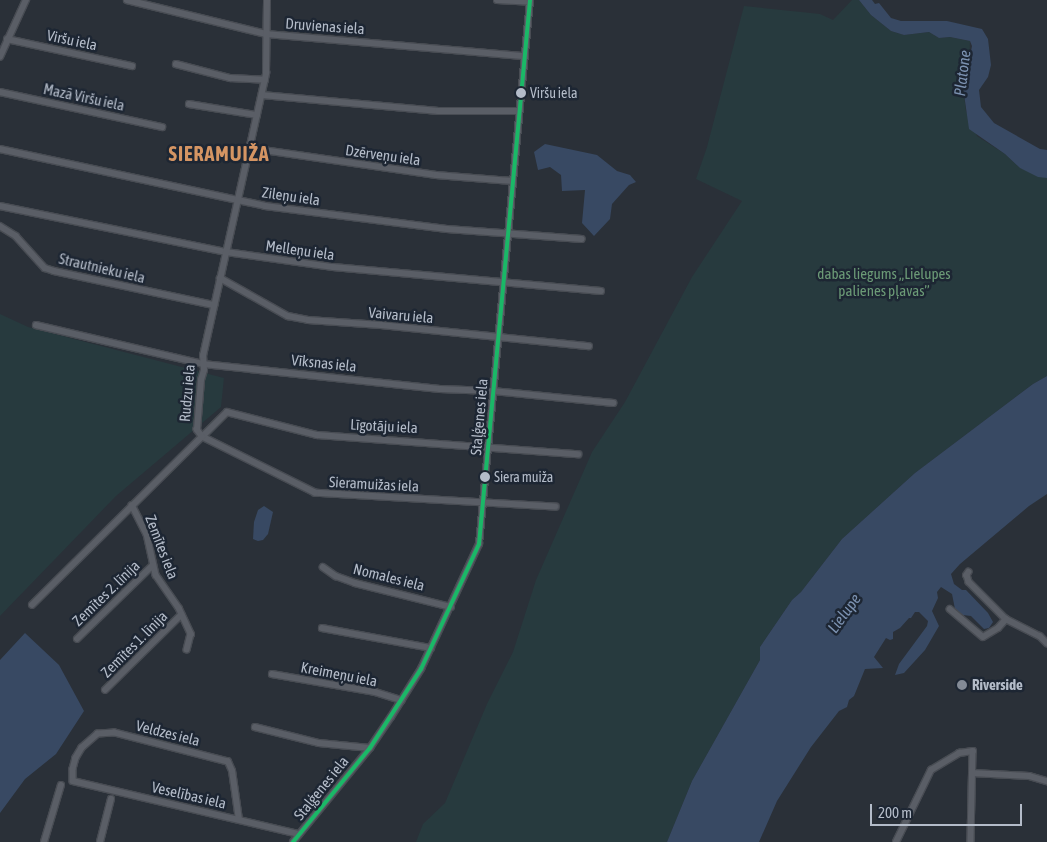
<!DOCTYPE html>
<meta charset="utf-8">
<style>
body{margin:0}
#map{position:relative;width:1047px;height:842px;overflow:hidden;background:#2a3038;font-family:"Asap Condensed",sans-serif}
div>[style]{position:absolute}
.green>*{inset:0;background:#273a3e}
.water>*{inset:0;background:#384963}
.roads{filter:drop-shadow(1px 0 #484c53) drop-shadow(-1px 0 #484c53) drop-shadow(0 1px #484c53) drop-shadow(0 -1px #484c53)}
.minor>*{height:5.5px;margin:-2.75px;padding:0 2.75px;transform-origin:2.75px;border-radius:2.75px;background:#5a5e66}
.bus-1>*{height:4px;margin:-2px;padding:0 2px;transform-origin:2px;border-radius:2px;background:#1ab867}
.dots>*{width:14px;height:14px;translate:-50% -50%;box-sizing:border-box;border:2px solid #1d2633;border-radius:50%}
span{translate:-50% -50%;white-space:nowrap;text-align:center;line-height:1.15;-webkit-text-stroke:5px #1d2633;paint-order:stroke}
.bus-label{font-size:14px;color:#b4bcc9}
.left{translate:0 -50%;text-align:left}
.street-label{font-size:15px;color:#b4bcc9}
.park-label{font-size:15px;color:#6b9a76}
.poi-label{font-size:15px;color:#b4bcc9;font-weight:700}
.water-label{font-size:16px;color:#7c92b1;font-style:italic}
.district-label{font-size:20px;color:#d59563;font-weight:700;letter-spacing:1px}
.scale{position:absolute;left:870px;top:804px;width:152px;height:22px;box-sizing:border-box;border:2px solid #b4bcc9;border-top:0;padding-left:6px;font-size:15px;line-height:18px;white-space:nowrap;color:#b4bcc9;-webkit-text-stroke:4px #1d2633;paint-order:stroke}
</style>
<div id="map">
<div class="green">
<i style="clip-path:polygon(852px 0,859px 0,871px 15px,891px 31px,904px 35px,929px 32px,939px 38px,950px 37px,970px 41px,969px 75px,963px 88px,966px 111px,977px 136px,1005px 154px,1020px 168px,1047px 178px,1047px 376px,1033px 384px,915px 473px,842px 539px,801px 592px,792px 600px,760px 647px,760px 660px,692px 781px,667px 842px,416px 842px,423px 824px,445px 803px,487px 704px,513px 652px,536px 580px,592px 452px,625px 402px,692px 277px,742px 201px,696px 179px,707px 147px,744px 6px,820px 14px,833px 20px)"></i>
<i style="clip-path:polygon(0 314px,28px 327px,224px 378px,221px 407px,116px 496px,0 616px)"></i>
</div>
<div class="water">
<i style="clip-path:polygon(859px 0,872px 0,875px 4px,879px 3px,891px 18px,901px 21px,947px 21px,982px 29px,988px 39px,991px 65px,988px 77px,979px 90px,981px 107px,994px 123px,1040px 149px,1047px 150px,1047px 178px,1038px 177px,1020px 168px,1005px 154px,969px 129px,963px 87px,969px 75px,968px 67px,972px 46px,970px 41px,950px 37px,939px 38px,929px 32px,904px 35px,891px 31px,871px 15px)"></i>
<i style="clip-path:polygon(545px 144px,597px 155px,617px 171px,630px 175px,636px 182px,629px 185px,612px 204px,610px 219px,594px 236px,582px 223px,585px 190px,562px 191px,561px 175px,550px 167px,538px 170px,534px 152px)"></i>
<i style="clip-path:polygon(1047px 376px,1047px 494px,1029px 506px,960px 564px,951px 574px,954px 584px,962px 590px,966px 590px,988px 613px,993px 622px,989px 628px,984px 629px,971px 616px,963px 615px,955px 609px,952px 594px,941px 587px,937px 592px,938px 598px,932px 611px,939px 626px,925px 650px,904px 673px,895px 675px,899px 664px,927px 626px,928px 621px,919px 612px,915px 612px,911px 618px,909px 618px,900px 628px,893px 632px,893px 639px,890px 640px,886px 638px,874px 657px,883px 668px,865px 669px,854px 696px,849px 700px,847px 707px,839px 711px,811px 747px,777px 801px,759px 842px,667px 842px,692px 781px,760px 660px,760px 647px,792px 600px,801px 592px,842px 539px,915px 473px,1033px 384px)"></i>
<i style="clip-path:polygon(264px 506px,273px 512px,268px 534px,263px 540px,258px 541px,253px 539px,254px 522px,258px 510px)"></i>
<i style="clip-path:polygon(25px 633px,59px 665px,84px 711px,56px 754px,25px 779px,0 813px,0 660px)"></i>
</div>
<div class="roads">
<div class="minor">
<i style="left:127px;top:0;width:143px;rotate:13.7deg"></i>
<i style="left:266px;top:34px;width:260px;rotate:4.9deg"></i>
<i style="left:497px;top:0;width:33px;rotate:3deg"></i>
<i style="left:7px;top:39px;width:128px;rotate:12.2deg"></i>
<i style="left:0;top:57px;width:63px;rotate:-65.5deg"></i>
<i style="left:176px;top:64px;width:56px;rotate:14.5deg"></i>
<i style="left:230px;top:78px;width:35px;rotate:3deg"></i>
<i style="left:0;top:92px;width:166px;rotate:12.2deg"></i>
<i style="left:262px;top:95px;width:177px;rotate:5.2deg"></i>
<i style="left:438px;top:111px;width:81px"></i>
<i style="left:189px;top:104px;width:69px;rotate:9.2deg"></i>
<i style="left:249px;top:148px;width:189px;rotate:8.2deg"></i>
<i style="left:436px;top:175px;width:77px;rotate:4.5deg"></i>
<i style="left:0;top:149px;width:271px;rotate:12.1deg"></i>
<i style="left:265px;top:206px;width:183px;rotate:7.2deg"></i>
<i style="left:447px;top:229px;width:135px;rotate:4.2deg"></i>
<i style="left:0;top:206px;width:231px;rotate:11.5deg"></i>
<i style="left:226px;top:252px;width:108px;rotate:8deg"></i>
<i style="left:333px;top:267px;width:269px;rotate:5.1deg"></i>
<i style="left:0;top:226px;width:19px;rotate:32deg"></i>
<i style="left:16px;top:236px;width:43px;rotate:47.8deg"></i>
<i style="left:45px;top:268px;width:9px;rotate:18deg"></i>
<i style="left:54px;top:271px;width:164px;rotate:12deg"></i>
<i style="left:220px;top:278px;width:78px;rotate:29.2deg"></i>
<i style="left:288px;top:316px;width:20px;rotate:11deg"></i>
<i style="left:308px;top:320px;width:73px;rotate:3.9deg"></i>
<i style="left:381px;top:325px;width:209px;rotate:5.8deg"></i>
<i style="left:36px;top:325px;width:171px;rotate:13.1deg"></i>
<i style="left:203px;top:364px;width:238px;rotate:6deg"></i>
<i style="left:440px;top:389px;width:53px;rotate:2.2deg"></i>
<i style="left:493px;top:391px;width:121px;rotate:5.7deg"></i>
<i style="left:132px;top:505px;width:33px;rotate:63deg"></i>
<i style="left:147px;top:534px;width:42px;rotate:77.6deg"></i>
<i style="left:156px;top:575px;width:40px;rotate:55.1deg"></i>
<i style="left:179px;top:608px;width:29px;rotate:65deg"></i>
<i style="left:191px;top:634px;width:16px;rotate:104deg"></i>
<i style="left:556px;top:507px;width:241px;rotate:-176.7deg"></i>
<i style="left:315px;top:493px;width:126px;rotate:-153.6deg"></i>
<i style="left:202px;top:437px;width:35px;rotate:-45deg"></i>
<i style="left:227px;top:412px;width:93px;rotate:14.3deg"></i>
<i style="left:317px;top:435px;width:262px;rotate:4.2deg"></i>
<i style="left:323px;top:567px;width:16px;rotate:35deg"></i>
<i style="left:336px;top:576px;width:20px;rotate:20deg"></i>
<i style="left:355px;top:583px;width:99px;rotate:14deg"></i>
<i style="left:969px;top:572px;width:4px;rotate:124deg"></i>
<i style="left:967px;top:575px;width:7px;rotate:74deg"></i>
<i style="left:969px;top:582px;width:52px;rotate:45deg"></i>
<i style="left:1006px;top:619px;width:38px;rotate:27deg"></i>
<i style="left:1040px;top:636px;width:10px;rotate:45deg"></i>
<i style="left:32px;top:605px;width:239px;rotate:-44.7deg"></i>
<i style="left:202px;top:437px;width:9px;rotate:-126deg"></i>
<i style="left:197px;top:430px;width:50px;rotate:-85.4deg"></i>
<i style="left:201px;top:380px;width:10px;rotate:-73deg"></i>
<i style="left:204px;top:370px;width:14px;rotate:-94deg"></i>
<i style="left:203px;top:356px;width:290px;rotate:-77.4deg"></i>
<i style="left:266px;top:73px;width:73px;rotate:-89.2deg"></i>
<i style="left:950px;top:609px;width:43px;rotate:40.3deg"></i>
<i style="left:983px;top:637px;width:17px;rotate:-31deg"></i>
<i style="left:998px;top:628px;width:12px;rotate:-48deg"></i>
<i style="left:322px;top:628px;width:111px;rotate:10.4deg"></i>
<i style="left:77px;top:639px;width:105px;rotate:-44.2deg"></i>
<i style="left:272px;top:674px;width:105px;rotate:9.9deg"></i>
<i style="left:375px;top:692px;width:28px;rotate:17deg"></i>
<i style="left:105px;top:690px;width:107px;rotate:-44.6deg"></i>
<i style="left:255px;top:727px;width:66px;rotate:14deg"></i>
<i style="left:319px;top:743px;width:51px;rotate:5.6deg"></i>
<i style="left:972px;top:773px;width:57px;rotate:3deg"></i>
<i style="left:1029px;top:776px;width:19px;rotate:16deg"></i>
<i style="left:239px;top:820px;width:49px;rotate:-98.1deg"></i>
<i style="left:232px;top:771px;width:10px;rotate:-114deg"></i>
<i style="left:228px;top:762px;width:117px;rotate:-165.6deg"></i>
<i style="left:115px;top:733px;width:17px;rotate:177deg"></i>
<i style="left:98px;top:734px;width:21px;rotate:139deg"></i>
<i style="left:82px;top:748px;width:12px;rotate:121deg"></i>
<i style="left:76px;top:758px;width:11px;rotate:105deg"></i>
<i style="left:73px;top:769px;width:12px;rotate:90deg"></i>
<i style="left:73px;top:781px;width:232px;rotate:13.2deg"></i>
<i style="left:44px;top:842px;width:59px;rotate:-73.4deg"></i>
<i style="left:100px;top:842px;width:44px;rotate:-75.7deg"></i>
<i style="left:293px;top:842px;width:122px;rotate:-50.7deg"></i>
<i style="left:370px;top:748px;width:37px;rotate:-56deg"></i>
<i style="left:391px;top:717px;width:57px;rotate:-58deg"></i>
<i style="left:421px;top:669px;width:138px;rotate:-65.1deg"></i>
<i style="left:479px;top:544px;width:546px;rotate:-84.64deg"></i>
<i style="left:896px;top:842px;width:80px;rotate:-64.1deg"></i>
<i style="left:931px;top:770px;width:33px;rotate:-31deg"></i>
<i style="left:959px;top:753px;width:14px;rotate:-8deg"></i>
<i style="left:973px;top:751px;width:91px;rotate:91.3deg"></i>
</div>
</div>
<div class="bus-1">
<i style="left:293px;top:842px;width:122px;rotate:-50.7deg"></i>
<i style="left:370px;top:748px;width:94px;rotate:-57.2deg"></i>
<i style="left:421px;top:669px;width:138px;rotate:-65.1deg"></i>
<i style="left:479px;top:544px;width:546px;rotate:-84.64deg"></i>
</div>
<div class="dots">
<i style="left:521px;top:93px;background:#b4bcc9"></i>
<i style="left:485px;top:477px;background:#b4bcc9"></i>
<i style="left:962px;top:685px;background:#848b96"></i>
</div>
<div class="bus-label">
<span class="left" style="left:530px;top:93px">Viršu iela</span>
<span class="left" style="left:494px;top:477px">Siera muiža</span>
</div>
<div class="street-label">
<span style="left:325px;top:26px;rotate:4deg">Druvienas iela</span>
<span style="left:72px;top:40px;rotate:12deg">Viršu iela</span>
<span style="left:84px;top:97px;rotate:12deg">Mazā Viršu iela</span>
<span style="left:383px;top:155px;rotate:8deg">Dzērveņu iela</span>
<span style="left:291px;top:196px;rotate:8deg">Zileņu iela</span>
<span style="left:300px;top:250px;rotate:8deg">Melleņu iela</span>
<span style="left:102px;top:268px;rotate:13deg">Strautnieku iela</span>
<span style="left:401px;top:315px;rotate:5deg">Vaivaru iela</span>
<span style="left:324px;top:363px;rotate:6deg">Vīksnas iela</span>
<span style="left:187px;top:393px;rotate:-85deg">Rudzu iela</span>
<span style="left:479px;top:417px;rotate:-85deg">Staļģenes iela</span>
<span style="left:384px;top:426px;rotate:3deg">Līgotāju iela</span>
<span style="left:374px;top:484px;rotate:3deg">Sieramuižas iela</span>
<span style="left:162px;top:547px;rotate:69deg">Zemītes iela</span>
<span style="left:389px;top:577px;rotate:14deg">Nomales iela</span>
<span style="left:106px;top:593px;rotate:-44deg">Zemītes 2. līnija</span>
<span style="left:134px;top:644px;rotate:-45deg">Zemītes 1. līnija</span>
<span style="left:339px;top:674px;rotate:11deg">Kreimeņu iela</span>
<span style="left:168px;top:733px;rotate:14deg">Veldzes iela</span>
<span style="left:321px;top:788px;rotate:-51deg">Staļģenes iela</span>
<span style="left:189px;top:795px;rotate:13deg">Veselības iela</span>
</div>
<div class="park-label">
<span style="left:884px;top:282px">dabas liegums „Lielupes<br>palienes pļavas”</span>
</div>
<div class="poi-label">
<span class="left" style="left:972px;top:685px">Riverside</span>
</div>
<div class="water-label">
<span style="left:962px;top:73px;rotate:-83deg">Platone</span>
<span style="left:844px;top:613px;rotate:-54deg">Lielupe</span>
</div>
<div class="district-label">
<span style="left:219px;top:153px">SIERAMUIŽA</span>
</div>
<div class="scale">200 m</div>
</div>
